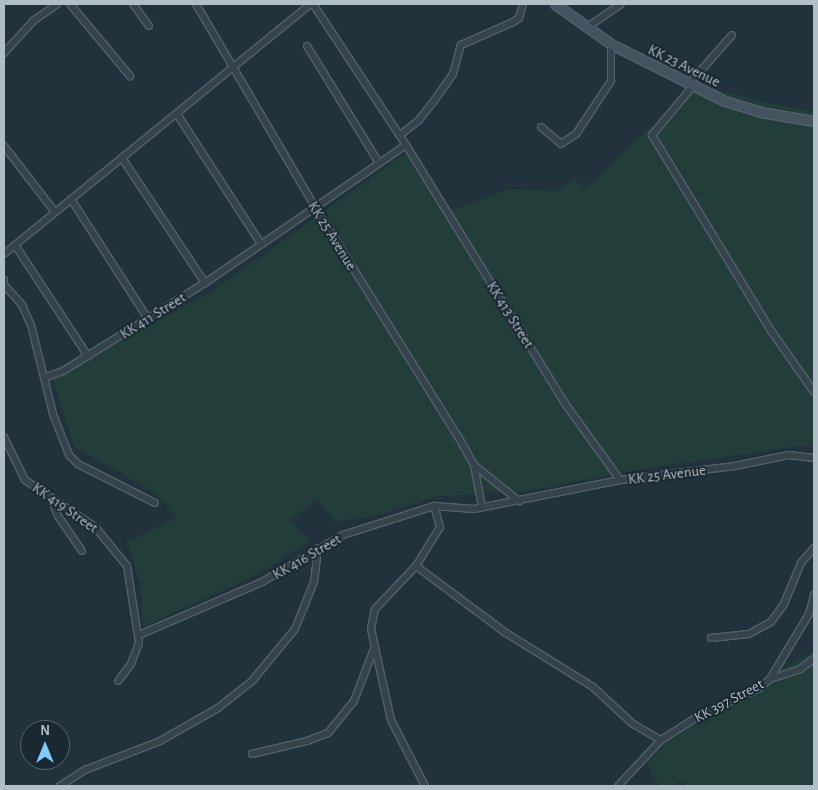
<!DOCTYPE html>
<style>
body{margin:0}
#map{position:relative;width:818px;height:790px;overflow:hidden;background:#21323c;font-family:"Alegreya Sans",sans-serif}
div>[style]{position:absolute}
.green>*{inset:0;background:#233d3b}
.roads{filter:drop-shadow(1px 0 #53616a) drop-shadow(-1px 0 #53616a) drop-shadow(0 1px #53616a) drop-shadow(0 -1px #53616a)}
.street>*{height:6px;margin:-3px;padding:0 3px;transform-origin:3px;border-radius:3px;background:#35444c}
.secondary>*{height:9px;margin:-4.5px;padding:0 4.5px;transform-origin:4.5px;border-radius:4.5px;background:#435460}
span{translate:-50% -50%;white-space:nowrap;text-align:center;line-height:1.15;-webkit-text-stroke:4px #1a2831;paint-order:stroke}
.street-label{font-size:15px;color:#b0bec8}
.frame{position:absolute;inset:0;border:5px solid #b0bec8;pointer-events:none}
.north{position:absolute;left:20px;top:720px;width:50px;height:50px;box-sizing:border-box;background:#1a2831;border:1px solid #56646d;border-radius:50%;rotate:0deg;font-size:14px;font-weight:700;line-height:20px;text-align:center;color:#b0bec8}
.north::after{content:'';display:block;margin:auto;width:18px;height:22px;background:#7fcbfe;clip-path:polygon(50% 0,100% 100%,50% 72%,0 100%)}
</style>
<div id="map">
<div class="green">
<i style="clip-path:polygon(696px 84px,771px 104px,814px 111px,814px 448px,808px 445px,648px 468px,522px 492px,439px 496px,374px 516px,335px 522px,318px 499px,290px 520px,310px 541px,258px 574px,143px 627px,140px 584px,127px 542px,178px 518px,154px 492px,74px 447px,53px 379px,214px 290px,407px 152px,443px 213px,510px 189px,557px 191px,574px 179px,585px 189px)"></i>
<i style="clip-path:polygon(814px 650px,814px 786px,687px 786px,685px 783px,658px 786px,647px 763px,667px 742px)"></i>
</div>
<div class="roads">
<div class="street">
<i style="left:70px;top:4px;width:94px;rotate:50.2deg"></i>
<i style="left:133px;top:4px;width:27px;rotate:54deg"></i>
<i style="left:196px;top:4px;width:235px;rotate:59.6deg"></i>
<i style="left:315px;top:207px;width:272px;rotate:58.1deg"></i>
<i style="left:459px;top:438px;width:31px;rotate:61deg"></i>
<i style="left:474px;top:465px;width:43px;rotate:79.2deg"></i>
<i style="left:313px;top:4px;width:169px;rotate:56.6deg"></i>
<i style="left:406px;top:145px;width:302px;rotate:58.4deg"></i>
<i style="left:564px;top:402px;width:96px;rotate:54.3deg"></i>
<i style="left:586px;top:28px;width:42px;rotate:-34.4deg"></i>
<i style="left:307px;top:46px;width:137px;rotate:58.4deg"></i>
<i style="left:4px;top:53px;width:43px;rotate:-47.8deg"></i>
<i style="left:33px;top:21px;width:29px;rotate:-35deg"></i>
<i style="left:689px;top:84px;width:65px;rotate:-48.7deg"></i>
<i style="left:693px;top:86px;width:64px;rotate:129.9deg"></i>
<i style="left:652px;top:135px;width:231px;rotate:58.7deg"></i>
<i style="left:772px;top:332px;width:73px;rotate:55deg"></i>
<i style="left:177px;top:114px;width:155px;rotate:57.1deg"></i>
<i style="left:541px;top:127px;width:26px;rotate:40deg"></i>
<i style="left:561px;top:144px;width:18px;rotate:-34deg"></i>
<i style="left:576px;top:134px;width:64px;rotate:-56.6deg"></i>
<i style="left:611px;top:81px;width:37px;rotate:-90deg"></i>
<i style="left:400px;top:135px;width:24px;rotate:-38deg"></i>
<i style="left:419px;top:120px;width:24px;rotate:-52deg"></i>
<i style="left:434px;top:101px;width:33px;rotate:-55deg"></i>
<i style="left:453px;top:74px;width:30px;rotate:-75deg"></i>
<i style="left:461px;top:45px;width:57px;rotate:-23.9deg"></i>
<i style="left:513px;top:22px;width:7px;rotate:-34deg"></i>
<i style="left:519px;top:18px;width:15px;rotate:-74deg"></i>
<i style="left:4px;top:146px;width:83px;rotate:52.3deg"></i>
<i style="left:122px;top:158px;width:150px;rotate:56.4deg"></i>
<i style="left:71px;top:199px;width:143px;rotate:57.3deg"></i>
<i style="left:15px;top:245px;width:133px;rotate:56.7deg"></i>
<i style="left:4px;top:254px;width:396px;rotate:-39.2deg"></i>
<i style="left:4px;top:280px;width:8px;rotate:90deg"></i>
<i style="left:6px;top:287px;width:24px;rotate:48deg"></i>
<i style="left:22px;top:305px;width:22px;rotate:66deg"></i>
<i style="left:31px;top:325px;width:92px;rotate:76.1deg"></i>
<i style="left:53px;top:414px;width:44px;rotate:68.7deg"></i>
<i style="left:69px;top:455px;width:13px;rotate:45deg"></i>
<i style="left:78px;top:464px;width:86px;rotate:26.9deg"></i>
<i style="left:44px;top:378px;width:20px;rotate:-20deg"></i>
<i style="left:63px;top:371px;width:167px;rotate:-31.8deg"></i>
<i style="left:205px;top:283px;width:244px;rotate:-34.5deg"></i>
<i style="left:4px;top:437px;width:48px;rotate:64deg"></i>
<i style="left:25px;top:480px;width:84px;rotate:33.9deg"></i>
<i style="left:95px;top:527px;width:50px;rotate:50.6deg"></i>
<i style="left:127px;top:566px;width:78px;rotate:81.1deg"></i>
<i style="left:139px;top:643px;width:22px;rotate:111deg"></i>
<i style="left:131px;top:664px;width:21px;rotate:127deg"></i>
<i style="left:474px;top:465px;width:58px;rotate:38.7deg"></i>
<i style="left:50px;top:497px;width:21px;rotate:67deg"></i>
<i style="left:58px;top:516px;width:42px;rotate:55.6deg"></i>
<i style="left:416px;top:566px;width:112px;rotate:36.7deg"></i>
<i style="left:506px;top:633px;width:102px;rotate:31.8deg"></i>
<i style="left:593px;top:687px;width:54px;rotate:42.8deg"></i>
<i style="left:633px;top:724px;width:32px;rotate:30deg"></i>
<i style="left:139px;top:635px;width:134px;rotate:-23.3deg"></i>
<i style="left:262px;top:582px;width:94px;rotate:-30.1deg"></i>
<i style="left:343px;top:535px;width:96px;rotate:-17.7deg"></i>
<i style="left:434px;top:506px;width:40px;rotate:4.3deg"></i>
<i style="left:474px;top:509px;width:149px;rotate:-11.2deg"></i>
<i style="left:620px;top:480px;width:116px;rotate:-6.9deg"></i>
<i style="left:735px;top:466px;width:55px;rotate:-11.5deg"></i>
<i style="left:789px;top:455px;width:25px;rotate:7deg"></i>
<i style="left:711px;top:638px;width:38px;rotate:-6deg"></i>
<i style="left:749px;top:634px;width:25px;rotate:-29deg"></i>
<i style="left:771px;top:622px;width:22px;rotate:-54deg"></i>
<i style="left:784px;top:604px;width:44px;rotate:-67.5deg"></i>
<i style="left:801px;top:563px;width:20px;rotate:-49deg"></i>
<i style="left:770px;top:679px;width:32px;rotate:-18deg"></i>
<i style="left:800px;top:669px;width:17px;rotate:-36deg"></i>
<i style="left:252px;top:754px;width:57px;rotate:-13.3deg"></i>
<i style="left:307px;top:741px;width:22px;rotate:-21deg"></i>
<i style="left:328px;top:733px;width:41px;rotate:-50.9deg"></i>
<i style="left:354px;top:701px;width:59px;rotate:-69.1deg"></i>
<i style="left:60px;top:786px;width:30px;rotate:-33deg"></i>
<i style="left:85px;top:770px;width:80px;rotate:-21.1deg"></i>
<i style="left:160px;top:741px;width:67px;rotate:-29.6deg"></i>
<i style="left:218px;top:708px;width:43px;rotate:-38.5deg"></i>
<i style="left:252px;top:681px;width:67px;rotate:-50.4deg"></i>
<i style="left:295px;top:629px;width:51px;rotate:-68deg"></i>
<i style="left:314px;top:582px;width:34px;rotate:-83deg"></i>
<i style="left:425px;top:786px;width:74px;rotate:-117.3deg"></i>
<i style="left:391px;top:720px;width:93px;rotate:-102.4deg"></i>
<i style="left:371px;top:629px;width:20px;rotate:-79deg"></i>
<i style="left:375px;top:609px;width:59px;rotate:-46.4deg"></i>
<i style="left:416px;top:566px;width:46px;rotate:-58.4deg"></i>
<i style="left:440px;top:527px;width:22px;rotate:-106deg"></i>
<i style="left:618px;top:786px;width:63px;rotate:-46.9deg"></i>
<i style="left:661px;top:740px;width:49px;rotate:-32.4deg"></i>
<i style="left:702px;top:714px;width:61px;rotate:-24.1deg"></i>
<i style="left:758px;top:689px;width:16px;rotate:-40deg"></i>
<i style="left:770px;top:679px;width:76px;rotate:-59deg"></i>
<i style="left:809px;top:614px;width:20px;rotate:-75deg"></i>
</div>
<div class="secondary">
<i style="left:555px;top:4px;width:69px;rotate:35.5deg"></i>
<i style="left:611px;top:44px;width:127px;rotate:26.6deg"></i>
<i style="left:725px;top:101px;width:37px;rotate:17deg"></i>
<i style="left:760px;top:112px;width:55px;rotate:9.5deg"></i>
</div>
</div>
<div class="street-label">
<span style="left:684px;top:66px;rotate:26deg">KK 23 Avenue</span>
<span style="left:332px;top:236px;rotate:58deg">KK 25 Avenue</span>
<span style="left:510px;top:315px;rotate:58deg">KK 413 Street</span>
<span style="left:153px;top:316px;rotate:-32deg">KK 411 Street</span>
<span style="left:667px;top:475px;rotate:-7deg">KK 25 Avenue</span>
<span style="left:65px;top:508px;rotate:35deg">KK 419 Street</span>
<span style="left:307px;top:557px;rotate:-30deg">KK 416 Street</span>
<span style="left:729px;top:701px;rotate:-28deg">KK 397 Street</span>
</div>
<div class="frame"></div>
<div class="north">N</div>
</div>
